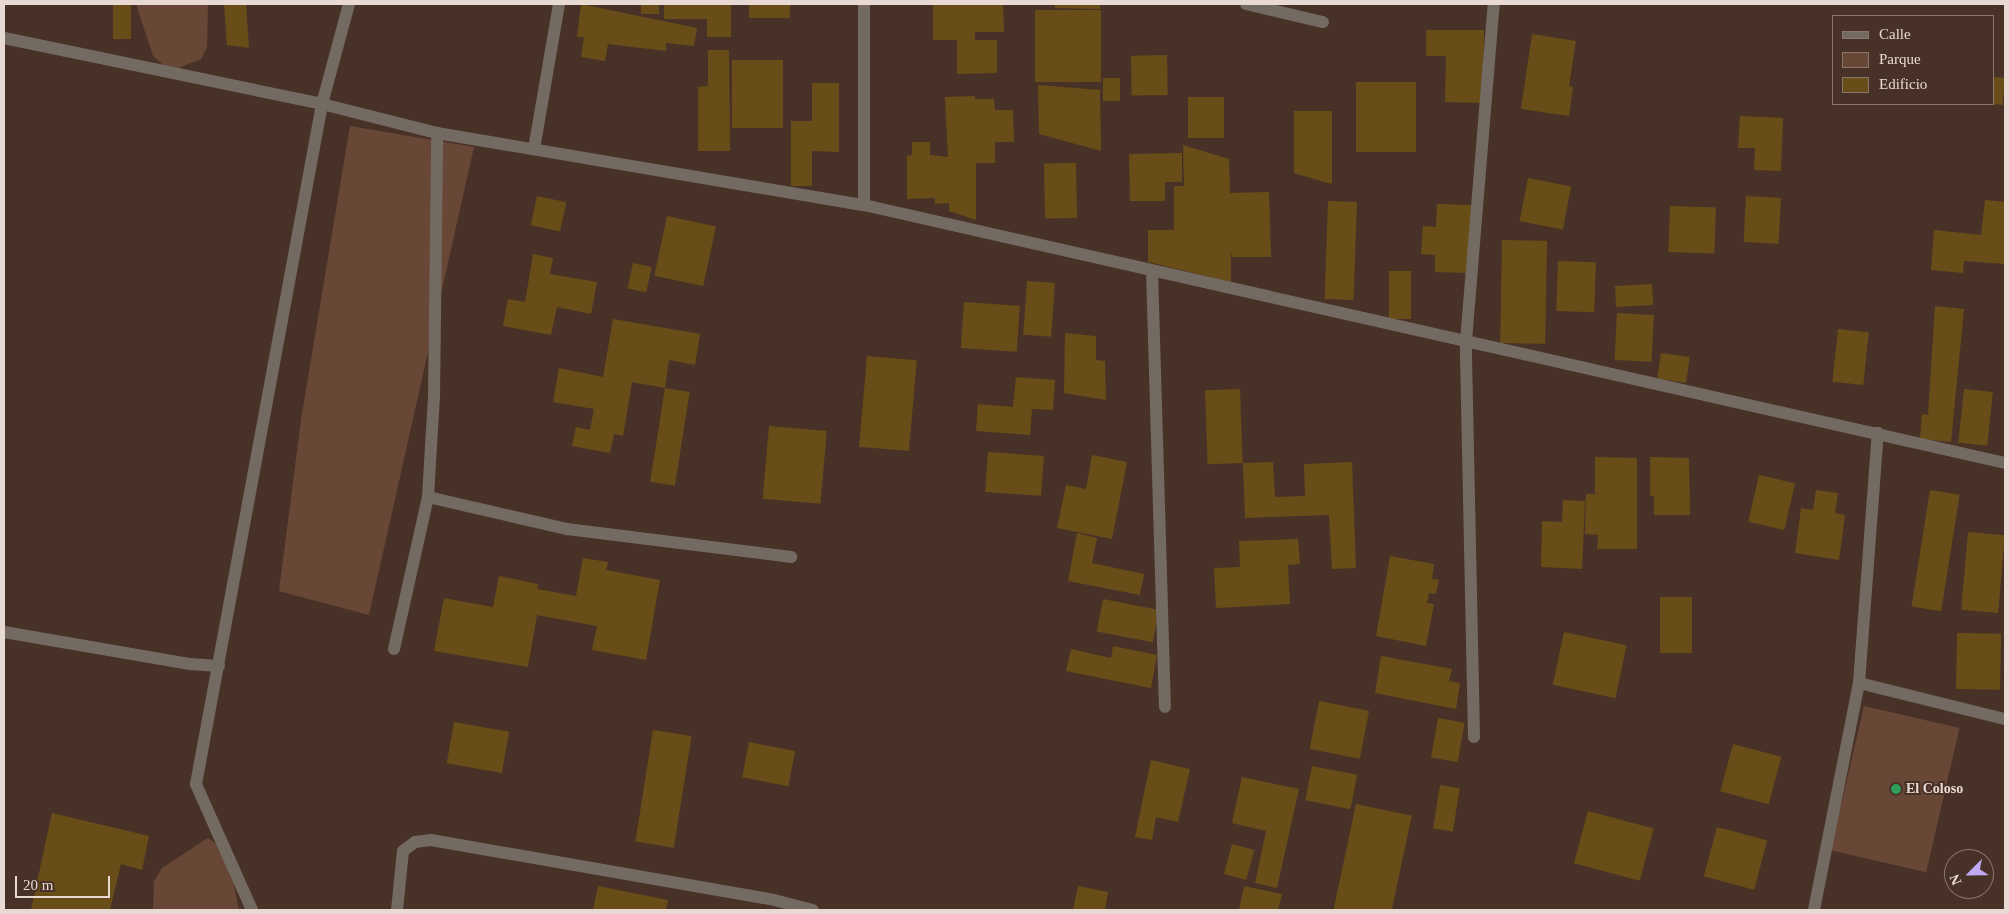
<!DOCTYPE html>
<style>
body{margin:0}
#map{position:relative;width:2009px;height:914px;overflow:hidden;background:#483227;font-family:"Times New Roman",serif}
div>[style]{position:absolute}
.green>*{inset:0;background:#694737;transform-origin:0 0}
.building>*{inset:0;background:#694d18;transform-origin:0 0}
.minor>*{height:12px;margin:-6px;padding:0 6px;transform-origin:6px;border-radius:6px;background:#736a62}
.dots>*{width:14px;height:14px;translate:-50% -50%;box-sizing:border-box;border:2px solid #483227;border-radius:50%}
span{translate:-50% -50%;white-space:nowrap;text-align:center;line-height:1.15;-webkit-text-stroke:4px #483227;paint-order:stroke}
.poi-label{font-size:14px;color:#e8d9d2;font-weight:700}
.left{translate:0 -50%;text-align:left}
.frame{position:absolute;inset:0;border:5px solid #e8d9d2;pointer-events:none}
.legend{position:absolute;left:1832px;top:15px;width:162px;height:90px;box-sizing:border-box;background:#483227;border:1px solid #88756b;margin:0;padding:6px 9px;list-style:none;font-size:15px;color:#e8d9d2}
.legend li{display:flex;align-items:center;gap:10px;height:25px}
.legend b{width:25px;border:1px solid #88756b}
.north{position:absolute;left:1944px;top:849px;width:50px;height:50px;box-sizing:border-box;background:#483227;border:1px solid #88756b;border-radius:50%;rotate:247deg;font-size:14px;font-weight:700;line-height:20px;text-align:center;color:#e8d9d2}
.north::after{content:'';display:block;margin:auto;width:18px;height:22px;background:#bfa9f4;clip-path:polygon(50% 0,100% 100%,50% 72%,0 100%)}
.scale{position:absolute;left:15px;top:876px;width:95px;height:22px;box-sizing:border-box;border:2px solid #e8d9d2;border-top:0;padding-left:6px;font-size:15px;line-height:18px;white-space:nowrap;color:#e8d9d2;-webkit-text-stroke:4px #483227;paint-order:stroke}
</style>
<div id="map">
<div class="green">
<i style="clip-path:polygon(136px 4px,208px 4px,207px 47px,201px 59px,176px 69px,163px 65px,153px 56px)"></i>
<i style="clip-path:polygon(350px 126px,474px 147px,369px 615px,279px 591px,301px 420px)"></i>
<i style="left:1864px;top:706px;width:98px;height:148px;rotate:13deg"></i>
<i style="clip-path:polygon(208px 838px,218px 845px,233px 882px,239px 910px,153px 910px,154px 881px,162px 868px)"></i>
</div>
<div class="building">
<i style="left:113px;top:4px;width:18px;height:35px"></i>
<i style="clip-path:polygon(224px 4px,246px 4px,249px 48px,227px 45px)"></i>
<i style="clip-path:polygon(581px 4px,697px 28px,694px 46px,666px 43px,666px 51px,608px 44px,605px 61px,581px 57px,584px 37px,577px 37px)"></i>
<i style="left:641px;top:4px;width:18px;height:10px"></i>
<i style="clip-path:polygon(664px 4px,731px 4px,731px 37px,707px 37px,707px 19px,664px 19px)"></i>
<i style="left:749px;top:4px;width:41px;height:14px"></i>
<i style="clip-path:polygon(933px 4px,1003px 4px,1004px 32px,975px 32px,975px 40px,997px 40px,997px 73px,957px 74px,957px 40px,933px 40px)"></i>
<i style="clip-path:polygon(1055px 4px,1100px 4px,1100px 9px,1055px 8px)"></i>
<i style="left:1035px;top:10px;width:66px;height:72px"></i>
<i style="clip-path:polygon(1426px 30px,1484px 30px,1483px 103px,1445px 102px,1446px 56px,1426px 56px)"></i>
<i style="clip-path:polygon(1532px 34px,1576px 41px,1569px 86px,1573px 87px,1569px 116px,1521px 109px)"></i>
<i style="clip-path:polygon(708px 50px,729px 50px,730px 151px,698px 151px,698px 87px,708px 86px)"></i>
<i style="left:1167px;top:55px;width:40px;height:36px;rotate:89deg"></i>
<i style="left:732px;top:60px;width:51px;height:68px"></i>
<i style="left:1993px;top:77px;width:12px;height:27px;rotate:5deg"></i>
<i style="left:1103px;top:78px;width:17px;height:23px"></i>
<i style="left:1356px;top:82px;width:60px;height:70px"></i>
<i style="clip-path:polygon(812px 83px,839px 83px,839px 152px,812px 151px,812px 186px,791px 186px,791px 121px,812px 121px)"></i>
<i style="clip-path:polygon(1038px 85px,1100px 90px,1101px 151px,1039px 134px)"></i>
<i style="clip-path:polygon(975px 96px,975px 99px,994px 99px,995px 110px,1013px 110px,1014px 142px,995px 142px,995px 163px,976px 163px,976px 220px,949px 211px,949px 203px,935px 204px,935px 198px,907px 199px,907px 156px,912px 155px,912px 142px,930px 142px,930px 155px,948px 157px,945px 97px)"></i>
<i style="left:1188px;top:97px;width:36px;height:41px"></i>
<i style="clip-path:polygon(1294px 111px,1332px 111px,1332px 184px,1294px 173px)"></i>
<i style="clip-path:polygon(1740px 116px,1783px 118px,1781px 171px,1754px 170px,1755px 148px,1738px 148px)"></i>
<i style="clip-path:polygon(1183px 145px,1229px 159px,1230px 193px,1269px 192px,1271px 257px,1232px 257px,1231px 251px,1231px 282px,1148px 262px,1148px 230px,1174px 230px,1174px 186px,1184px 186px)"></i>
<i style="clip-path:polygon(1182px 153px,1182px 182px,1165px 182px,1165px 201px,1130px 201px,1129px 154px)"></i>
<i style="left:1076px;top:163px;width:55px;height:32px;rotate:89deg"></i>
<i style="left:1528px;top:178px;width:44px;height:44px;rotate:11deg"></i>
<i style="left:537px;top:196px;width:30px;height:30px;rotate:12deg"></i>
<i style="left:1746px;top:196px;width:35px;height:46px;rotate:3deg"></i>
<i style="clip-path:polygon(1985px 200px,2005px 202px,2005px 264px,1964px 261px,1963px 273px,1931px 270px,1934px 230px,1981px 235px)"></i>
<i style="left:1328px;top:201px;width:29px;height:98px;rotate:2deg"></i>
<i style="clip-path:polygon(1437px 204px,1472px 205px,1469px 273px,1435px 272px,1435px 255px,1421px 254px,1423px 226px,1436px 227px)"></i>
<i style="left:1670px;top:206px;width:46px;height:46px;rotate:2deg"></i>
<i style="left:667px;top:216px;width:50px;height:61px;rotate:12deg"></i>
<i style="left:1502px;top:240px;width:45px;height:103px;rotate:1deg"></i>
<i style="clip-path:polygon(533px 254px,553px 258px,550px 274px,597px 282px,591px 314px,557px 307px,551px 335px,503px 326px,508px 299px,525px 302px)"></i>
<i style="left:1558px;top:261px;width:38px;height:50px;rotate:2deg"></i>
<i style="left:633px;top:263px;width:19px;height:26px;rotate:12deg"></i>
<i style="left:1389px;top:271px;width:22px;height:48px"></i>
<i style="left:1027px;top:281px;width:28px;height:54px;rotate:4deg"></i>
<i style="left:1652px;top:284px;width:21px;height:37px;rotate:87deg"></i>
<i style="left:964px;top:302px;width:56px;height:46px;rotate:4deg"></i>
<i style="clip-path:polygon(1935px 306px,1964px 309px,1951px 442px,1920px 439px,1922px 414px,1928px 415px)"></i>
<i style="left:1617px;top:313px;width:37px;height:47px;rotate:3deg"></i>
<i style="clip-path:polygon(613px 319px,700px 334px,695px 365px,669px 360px,665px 388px,632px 382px,623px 436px,614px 434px,610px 453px,572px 446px,576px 427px,590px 430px,594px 409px,553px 402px,559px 368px,603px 377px)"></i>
<i style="left:1838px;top:329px;width:31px;height:53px;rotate:6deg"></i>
<i style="clip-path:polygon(1065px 333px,1096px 336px,1096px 360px,1105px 361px,1106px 400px,1064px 393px)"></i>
<i style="left:1661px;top:353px;width:29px;height:26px;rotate:8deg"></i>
<i style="left:867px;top:356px;width:50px;height:91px;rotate:5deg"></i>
<i style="clip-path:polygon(1016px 377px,1055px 380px,1053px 410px,1032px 409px,1030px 435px,976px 431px,978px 404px,1013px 407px)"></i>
<i style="left:665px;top:388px;width:25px;height:95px;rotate:9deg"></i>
<i style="left:1240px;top:389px;width:74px;height:35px;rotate:88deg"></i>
<i style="left:1964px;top:389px;width:29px;height:54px;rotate:6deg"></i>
<i style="left:769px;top:426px;width:58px;height:73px;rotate:5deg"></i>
<i style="left:988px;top:452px;width:56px;height:40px;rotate:4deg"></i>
<i style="clip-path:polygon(1092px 455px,1127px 462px,1112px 539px,1057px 528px,1066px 485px,1086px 489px)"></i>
<i style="clip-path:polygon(1595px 457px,1637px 458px,1637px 549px,1597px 549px,1598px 535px,1585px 534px,1586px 494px,1600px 494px,1595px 493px)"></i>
<i style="clip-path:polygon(1650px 457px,1689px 458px,1690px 515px,1654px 515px,1654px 496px,1650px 496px)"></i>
<i style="clip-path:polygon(1273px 462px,1275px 497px,1305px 496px,1304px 464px,1352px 462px,1356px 568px,1332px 569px,1329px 515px,1245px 518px,1243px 463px)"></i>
<i style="left:1759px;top:475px;width:37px;height:48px;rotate:13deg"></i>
<i style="clip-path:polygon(1816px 490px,1838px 493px,1835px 513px,1845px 515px,1839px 560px,1795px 553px,1801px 508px,1813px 510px)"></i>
<i style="left:1930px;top:490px;width:30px;height:118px;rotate:9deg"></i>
<i style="clip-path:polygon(1563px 500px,1585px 501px,1582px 569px,1541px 567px,1542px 521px,1562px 522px)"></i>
<i style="left:1968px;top:532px;width:37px;height:78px;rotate:5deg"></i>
<i style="clip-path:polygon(1077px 533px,1097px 538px,1092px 563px,1144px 574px,1140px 595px,1068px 581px)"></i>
<i style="clip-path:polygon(1298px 539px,1300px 564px,1288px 565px,1290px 604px,1216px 608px,1214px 568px,1240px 567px,1239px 541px)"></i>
<i style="clip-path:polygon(1390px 556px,1434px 564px,1432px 579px,1439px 580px,1436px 594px,1429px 593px,1427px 603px,1434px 604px,1426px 646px,1376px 636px)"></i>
<i style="clip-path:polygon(583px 558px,608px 562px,606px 570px,660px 580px,646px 660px,592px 650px,597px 626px,537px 615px,528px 667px,434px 651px,444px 598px,493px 607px,499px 576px,538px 584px,537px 589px,576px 596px)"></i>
<i style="left:1660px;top:597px;width:32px;height:56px"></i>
<i style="left:1103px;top:599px;width:57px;height:33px;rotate:11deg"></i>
<i style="left:1564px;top:632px;width:64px;height:54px;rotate:12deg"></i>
<i style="left:1957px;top:633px;width:44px;height:56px;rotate:1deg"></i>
<i style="clip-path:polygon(1113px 646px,1157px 655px,1151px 688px,1066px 671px,1071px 649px,1111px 658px)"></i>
<i style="clip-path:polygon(1381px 656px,1452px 669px,1449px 681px,1460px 683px,1456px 709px,1375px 693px)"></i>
<i style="left:1319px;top:701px;width:51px;height:49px;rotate:11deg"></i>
<i style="left:1438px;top:718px;width:27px;height:40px;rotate:10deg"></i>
<i style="left:454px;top:722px;width:56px;height:42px;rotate:10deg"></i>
<i style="left:653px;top:730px;width:39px;height:113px;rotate:9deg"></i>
<i style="left:749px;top:742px;width:47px;height:36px;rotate:11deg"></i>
<i style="left:1733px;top:744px;width:50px;height:49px;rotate:15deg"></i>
<i style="clip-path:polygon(1151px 760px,1190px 769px,1178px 822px,1156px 817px,1152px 840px,1135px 837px)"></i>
<i style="left:1312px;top:766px;width:46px;height:35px;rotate:11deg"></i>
<i style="clip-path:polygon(1242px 777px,1299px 789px,1277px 888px,1255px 883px,1266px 831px,1232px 823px)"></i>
<i style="left:1440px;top:785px;width:20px;height:44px;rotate:9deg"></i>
<i style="left:1356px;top:804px;width:57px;height:108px;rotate:12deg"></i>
<i style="left:1588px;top:811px;width:68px;height:54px;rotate:15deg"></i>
<i style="clip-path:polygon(52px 813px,149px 836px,142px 870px,121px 864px,110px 910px,31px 910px)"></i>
<i style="left:1717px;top:827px;width:52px;height:51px;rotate:15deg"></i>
<i style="left:1232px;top:844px;width:23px;height:31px;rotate:15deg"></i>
<i style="clip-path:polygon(598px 886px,668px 900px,666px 910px,593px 910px)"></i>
<i style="clip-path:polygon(1078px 886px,1108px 892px,1105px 910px,1073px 910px)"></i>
<i style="clip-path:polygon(1244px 886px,1282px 894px,1278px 910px,1239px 910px)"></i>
</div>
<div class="minor">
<i style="left:864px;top:4px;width:201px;rotate:90deg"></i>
<i style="left:1246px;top:4px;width:79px;rotate:13.2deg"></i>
<i style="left:4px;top:38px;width:325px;rotate:11.7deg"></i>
<i style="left:322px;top:104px;width:119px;rotate:14.2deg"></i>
<i style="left:437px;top:133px;width:433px;rotate:9.6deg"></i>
<i style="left:864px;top:205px;width:1170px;rotate:12.74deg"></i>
<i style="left:534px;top:149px;width:147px;rotate:-80.2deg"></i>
<i style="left:1152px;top:271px;width:436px;rotate:88.3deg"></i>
<i style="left:428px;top:497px;width:143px;rotate:13deg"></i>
<i style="left:567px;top:529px;width:226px;rotate:7.1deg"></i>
<i style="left:4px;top:632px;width:189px;rotate:9.8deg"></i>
<i style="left:190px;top:664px;width:29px;rotate:4deg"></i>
<i style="left:394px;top:649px;width:156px;rotate:-77.4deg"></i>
<i style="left:428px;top:497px;width:100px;rotate:-86.6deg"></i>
<i style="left:434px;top:397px;width:264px;rotate:-89.3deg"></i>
<i style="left:1859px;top:683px;width:150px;rotate:13.9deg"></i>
<i style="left:1474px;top:737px;width:396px;rotate:-91.2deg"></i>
<i style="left:1466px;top:341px;width:338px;rotate:-85.3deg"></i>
<i style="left:252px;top:910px;width:138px;rotate:-114deg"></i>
<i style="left:196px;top:784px;width:692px;rotate:-79.5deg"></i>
<i style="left:322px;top:104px;width:104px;rotate:-74.9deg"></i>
<i style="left:397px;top:910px;width:59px;rotate:-84.2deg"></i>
<i style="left:403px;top:851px;width:15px;rotate:-37deg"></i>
<i style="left:415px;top:842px;width:16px;rotate:-7deg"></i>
<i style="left:431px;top:840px;width:348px;rotate:9.9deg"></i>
<i style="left:774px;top:900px;width:40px;rotate:14.4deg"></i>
<i style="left:1814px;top:910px;width:231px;rotate:-78.8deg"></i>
<i style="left:1859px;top:683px;width:251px;rotate:-85.7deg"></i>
</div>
<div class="dots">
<i style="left:1896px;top:789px;background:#2e9e5b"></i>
</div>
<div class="poi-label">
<span class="left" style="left:1906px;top:789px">El Coloso</span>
</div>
<div class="frame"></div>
<ul class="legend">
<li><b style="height:6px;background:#736a62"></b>Calle</li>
<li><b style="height:14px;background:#694737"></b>Parque</li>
<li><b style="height:14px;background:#694d18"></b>Edificio</li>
</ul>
<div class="north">N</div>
<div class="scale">20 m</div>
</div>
